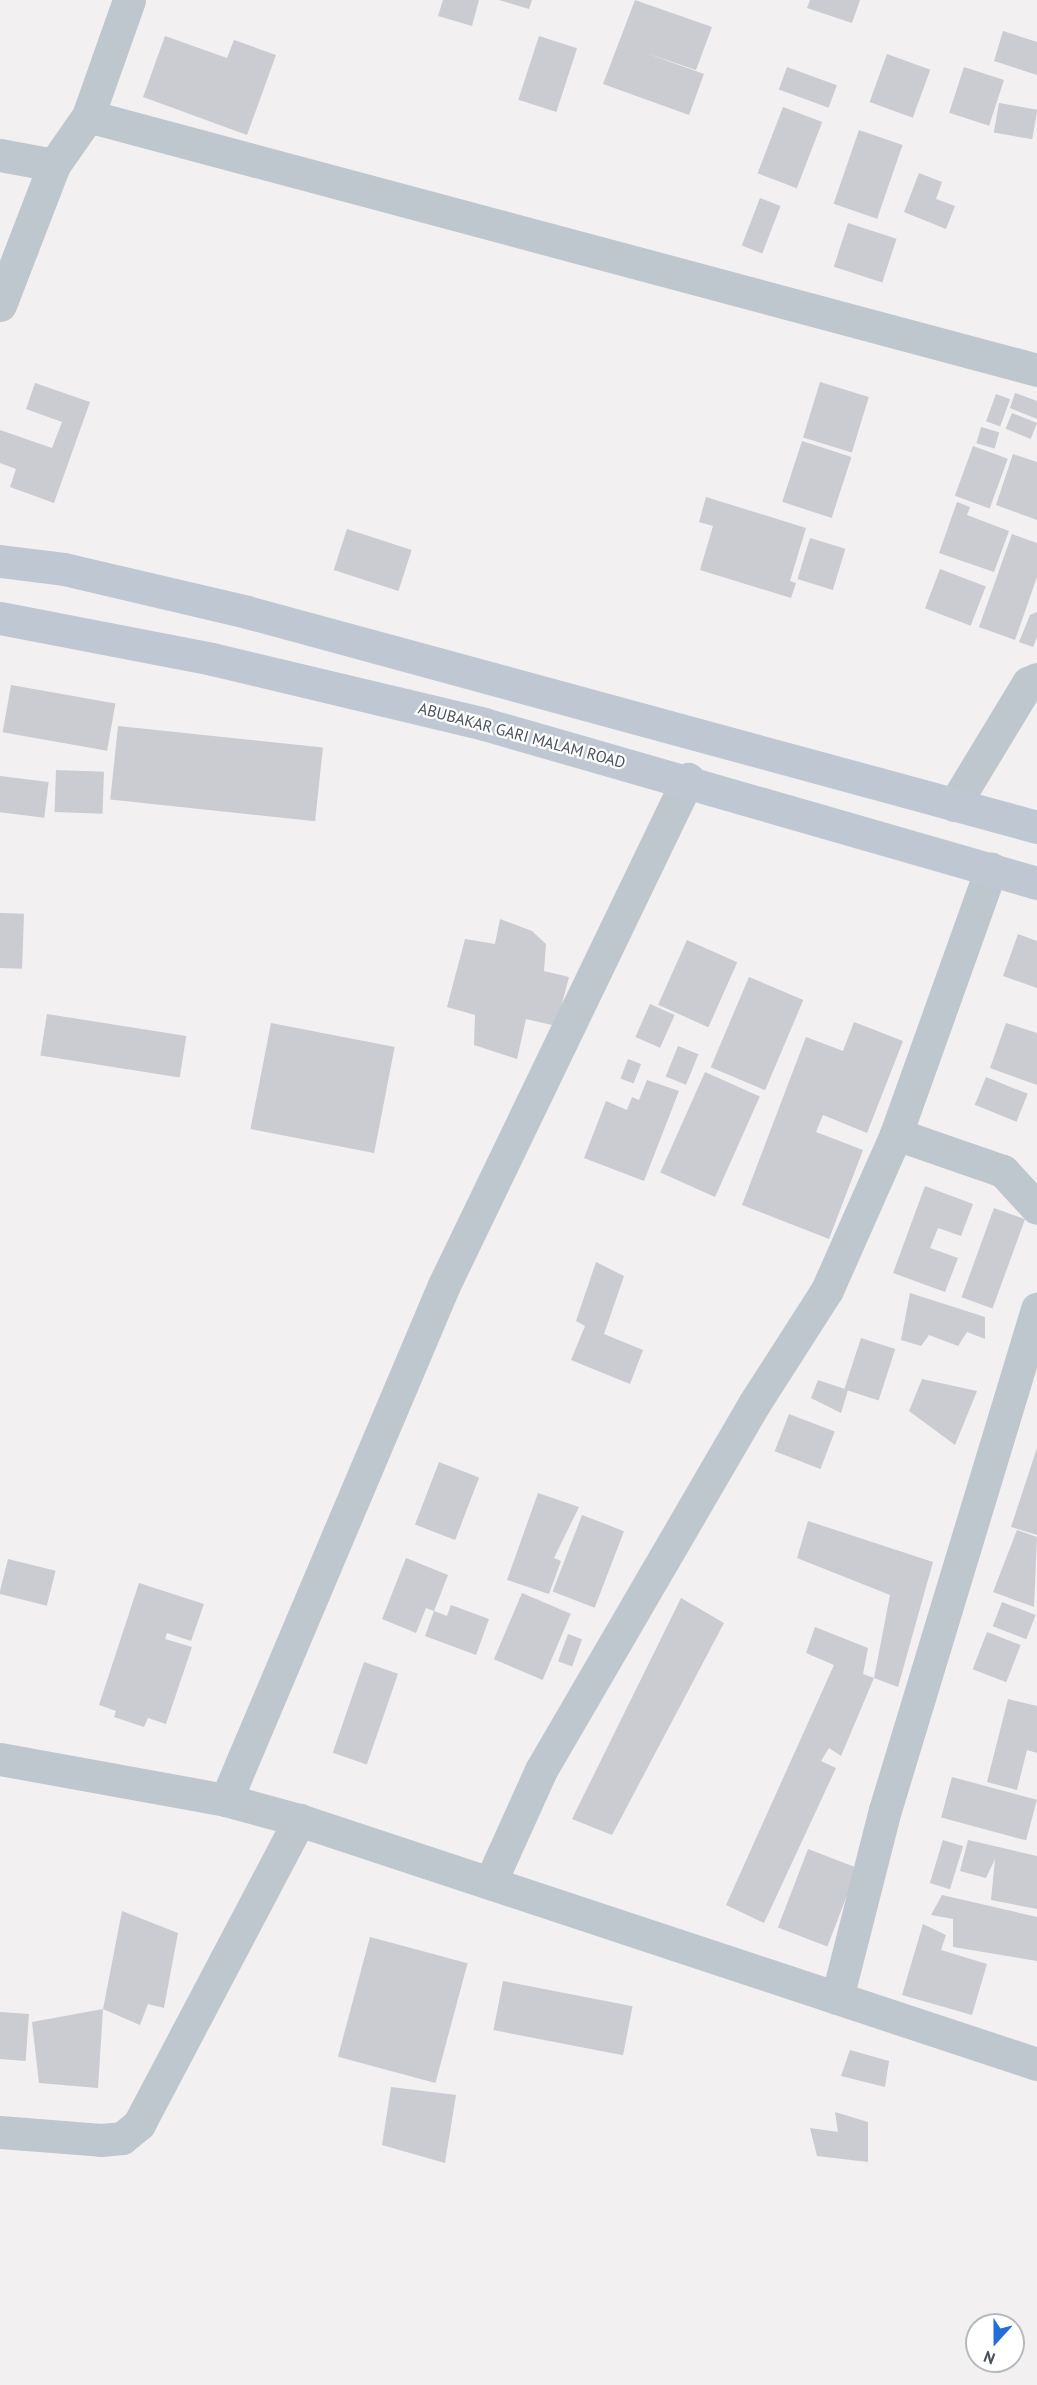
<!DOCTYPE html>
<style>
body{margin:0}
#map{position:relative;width:1037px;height:2385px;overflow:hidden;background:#f2f0f0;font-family:"PT Sans",sans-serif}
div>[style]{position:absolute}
.building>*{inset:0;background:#caccd2;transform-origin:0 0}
.street>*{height:33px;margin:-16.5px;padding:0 16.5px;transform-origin:16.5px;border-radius:16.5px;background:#bfc7ce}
.secondary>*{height:33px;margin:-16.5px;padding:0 16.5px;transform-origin:16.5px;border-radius:16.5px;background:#bfc8d2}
span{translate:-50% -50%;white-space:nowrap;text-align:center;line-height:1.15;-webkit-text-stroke:4.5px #fff;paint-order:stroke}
.street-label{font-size:16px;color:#49525c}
.north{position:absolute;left:965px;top:2313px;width:60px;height:60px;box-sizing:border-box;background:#fff;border:2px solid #b6babe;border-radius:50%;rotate:201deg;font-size:16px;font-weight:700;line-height:24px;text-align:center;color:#49525c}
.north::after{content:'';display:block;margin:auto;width:21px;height:27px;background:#246fd7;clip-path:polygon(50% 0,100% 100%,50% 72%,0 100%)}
</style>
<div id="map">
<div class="building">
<i style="clip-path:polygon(443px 0,479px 0,472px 26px,438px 16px)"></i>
<i style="clip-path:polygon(499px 0,532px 0,529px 9px)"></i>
<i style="clip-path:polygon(635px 0,712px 27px,696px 70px,643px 52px,704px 74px,689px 115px,603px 84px)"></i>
<i style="clip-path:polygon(810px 0,860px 0,852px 23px,807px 8px)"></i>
<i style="clip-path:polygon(1003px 31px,1037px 42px,1037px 75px,994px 61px)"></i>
<i style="clip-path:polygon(165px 36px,227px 58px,234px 40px,276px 55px,247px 135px,143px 97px)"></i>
<i style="left:539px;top:36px;width:40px;height:67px;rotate:18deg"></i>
<i style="left:887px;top:54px;width:46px;height:51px;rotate:20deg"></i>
<i style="left:787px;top:67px;width:53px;height:24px;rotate:20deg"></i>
<i style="left:964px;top:67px;width:42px;height:48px;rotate:18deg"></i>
<i style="left:999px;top:103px;width:39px;height:30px;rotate:10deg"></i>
<i style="left:783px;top:107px;width:42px;height:71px;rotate:21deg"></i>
<i style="left:859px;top:130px;width:46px;height:78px;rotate:19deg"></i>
<i style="clip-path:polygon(919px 173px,942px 182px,936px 199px,955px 206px,946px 229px,904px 212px)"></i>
<i style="left:760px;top:198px;width:22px;height:51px;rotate:21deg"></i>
<i style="left:848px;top:223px;width:51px;height:46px;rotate:18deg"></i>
<i style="left:820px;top:382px;width:51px;height:58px;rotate:17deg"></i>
<i style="clip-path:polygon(35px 383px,90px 402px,54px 503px,10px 487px,16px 469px,0 463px,0 430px,52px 448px,62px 422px,26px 409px)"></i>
<i style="clip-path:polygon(1015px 393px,1037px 401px,1037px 419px,1010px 408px)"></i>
<i style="left:996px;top:394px;width:15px;height:29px;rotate:20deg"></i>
<i style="left:1012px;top:413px;width:27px;height:17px;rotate:22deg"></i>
<i style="left:981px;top:427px;width:19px;height:17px;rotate:16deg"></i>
<i style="left:802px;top:441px;width:52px;height:64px;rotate:18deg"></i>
<i style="left:973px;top:446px;width:37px;height:53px;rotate:20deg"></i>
<i style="clip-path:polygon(1013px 454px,1037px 462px,1037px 520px,996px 505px)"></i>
<i style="clip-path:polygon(706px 497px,806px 528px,790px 581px,796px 583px,791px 598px,700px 570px,713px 526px,699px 522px)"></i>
<i style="clip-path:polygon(957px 502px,970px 507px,967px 515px,1009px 531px,994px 572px,939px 553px)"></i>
<i style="left:347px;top:529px;width:68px;height:43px;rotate:18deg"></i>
<i style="clip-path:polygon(1012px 534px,1037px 543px,1037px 577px,1015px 640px,979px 627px)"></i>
<i style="left:810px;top:538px;width:37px;height:43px;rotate:17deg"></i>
<i style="left:940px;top:569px;width:49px;height:42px;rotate:21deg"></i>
<i style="clip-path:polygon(1037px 612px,1037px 637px,1033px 647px,1019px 642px,1030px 615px)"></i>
<i style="left:11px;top:685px;width:106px;height:48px;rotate:10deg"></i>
<i style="left:118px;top:726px;width:206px;height:74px;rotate:6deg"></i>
<i style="left:56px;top:770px;width:48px;height:42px;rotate:2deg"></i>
<i style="left:0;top:776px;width:49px;height:36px;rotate:7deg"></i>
<i style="left:0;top:913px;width:24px;height:55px;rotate:2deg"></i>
<i style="clip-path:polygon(500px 919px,532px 931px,546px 944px,544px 971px,569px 977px,556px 1026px,526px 1019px,517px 1059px,474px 1045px,475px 1015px,447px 1007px,465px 939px,495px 944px)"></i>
<i style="clip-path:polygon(1018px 934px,1037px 941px,1037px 988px,1003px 976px)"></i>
<i style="left:687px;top:940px;width:55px;height:71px;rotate:24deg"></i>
<i style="left:749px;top:977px;width:59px;height:98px;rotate:23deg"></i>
<i style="left:650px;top:1004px;width:27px;height:36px;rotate:24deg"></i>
<i style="left:47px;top:1014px;width:141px;height:42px;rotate:9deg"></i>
<i style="clip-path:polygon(854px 1022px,903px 1041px,867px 1133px,823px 1115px,816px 1132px,863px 1150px,829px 1239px,742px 1205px,806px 1037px,843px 1051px)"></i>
<i style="left:271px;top:1023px;width:126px;height:108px;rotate:11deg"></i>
<i style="clip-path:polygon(1006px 1023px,1037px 1033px,1037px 1085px,990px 1068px)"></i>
<i style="left:678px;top:1046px;width:22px;height:33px;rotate:22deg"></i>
<i style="left:628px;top:1059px;width:14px;height:21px;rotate:21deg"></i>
<i style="left:705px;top:1072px;width:60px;height:110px;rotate:24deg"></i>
<i style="left:986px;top:1077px;width:45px;height:30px;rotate:22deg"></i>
<i style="clip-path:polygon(647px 1080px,679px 1091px,644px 1181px,584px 1158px,606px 1101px,627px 1110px,632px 1097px,639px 1100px)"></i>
<i style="clip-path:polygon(925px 1186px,973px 1204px,961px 1236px,938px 1228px,930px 1248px,958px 1258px,945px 1292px,893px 1273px)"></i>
<i style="left:994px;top:1208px;width:33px;height:95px;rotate:20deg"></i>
<i style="clip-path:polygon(596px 1262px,624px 1276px,604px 1334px,643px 1350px,630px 1384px,571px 1360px,585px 1326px,576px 1321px)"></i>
<i style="clip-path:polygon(910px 1293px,985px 1317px,985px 1339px,967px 1332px,958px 1346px,929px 1335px,921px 1346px,901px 1340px)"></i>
<i style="left:861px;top:1338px;width:36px;height:54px;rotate:18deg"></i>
<i style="clip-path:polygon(922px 1379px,977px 1391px,955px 1445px,909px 1411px)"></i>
<i style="clip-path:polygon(818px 1380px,848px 1390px,841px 1413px,811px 1398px)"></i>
<i style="left:789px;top:1414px;width:49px;height:40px;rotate:21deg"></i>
<i style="clip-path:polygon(1037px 1448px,1037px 1535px,1011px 1527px)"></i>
<i style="left:439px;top:1462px;width:43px;height:67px;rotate:21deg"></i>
<i style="clip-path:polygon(538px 1493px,579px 1507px,554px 1558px,561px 1561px,549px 1594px,507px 1580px)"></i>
<i style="left:582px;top:1515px;width:45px;height:82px;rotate:21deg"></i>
<i style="clip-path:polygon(808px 1521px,933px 1562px,898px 1687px,874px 1678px,890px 1595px,797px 1558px)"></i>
<i style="clip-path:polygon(1017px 1530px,1037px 1537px,1034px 1607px,993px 1592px)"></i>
<i style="clip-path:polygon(406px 1558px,448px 1575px,434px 1611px,426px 1608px,416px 1633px,382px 1619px)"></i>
<i style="left:8px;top:1559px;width:49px;height:36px;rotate:14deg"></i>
<i style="clip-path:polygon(139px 1583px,204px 1604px,191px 1641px,167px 1633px,165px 1639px,192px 1647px,166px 1724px,148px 1718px,144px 1727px,114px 1717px,116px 1711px,99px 1705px)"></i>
<i style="left:522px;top:1593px;width:53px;height:72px;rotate:23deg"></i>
<i style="clip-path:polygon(681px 1598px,724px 1623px,612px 1835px,572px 1819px)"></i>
<i style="left:1002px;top:1602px;width:36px;height:26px;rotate:21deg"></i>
<i style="clip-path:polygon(451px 1605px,489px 1619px,476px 1655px,425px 1636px,434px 1611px,447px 1616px)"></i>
<i style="clip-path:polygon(815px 1627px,868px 1648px,863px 1674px,874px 1678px,841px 1756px,829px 1748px,821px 1761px,836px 1768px,764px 1923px,726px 1905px,834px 1665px,806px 1653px)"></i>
<i style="left:987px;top:1632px;width:36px;height:40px;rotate:21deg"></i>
<i style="left:568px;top:1634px;width:15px;height:29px;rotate:20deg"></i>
<i style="left:364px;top:1662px;width:36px;height:96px;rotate:19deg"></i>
<i style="clip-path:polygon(1008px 1699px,1037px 1706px,1037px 1753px,1027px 1750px,1017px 1790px,987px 1782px)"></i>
<i style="left:952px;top:1777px;width:88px;height:42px;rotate:15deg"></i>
<i style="left:943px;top:1840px;width:21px;height:45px;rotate:17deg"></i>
<i style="clip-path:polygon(968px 1840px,1037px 1856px,1037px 1909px,991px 1900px,995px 1859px,986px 1878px,960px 1871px)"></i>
<i style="left:808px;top:1849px;width:53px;height:84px;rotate:21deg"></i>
<i style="clip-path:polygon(942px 1895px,1037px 1917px,1037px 1961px,953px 1947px,953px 1919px,931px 1915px)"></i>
<i style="clip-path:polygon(122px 1911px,178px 1933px,164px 2008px,148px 2004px,140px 2025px,103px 2009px)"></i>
<i style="clip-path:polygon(923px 1924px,946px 1935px,941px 1950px,987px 1964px,972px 2015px,902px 1995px)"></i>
<i style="left:370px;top:1937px;width:101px;height:124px;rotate:15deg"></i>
<i style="left:503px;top:1981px;width:132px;height:50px;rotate:11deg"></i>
<i style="clip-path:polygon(103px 2009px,98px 2088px,39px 2083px,32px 2022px)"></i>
<i style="left:0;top:2012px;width:29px;height:47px;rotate:4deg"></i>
<i style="clip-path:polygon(850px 2050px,889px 2061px,885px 2087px,841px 2076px)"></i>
<i style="clip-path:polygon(391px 2087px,456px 2095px,445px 2163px,382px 2145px)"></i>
<i style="clip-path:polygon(835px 2112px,868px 2122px,868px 2162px,817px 2156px,810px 2128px,838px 2132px)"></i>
</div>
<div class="street">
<i style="left:88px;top:116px;width:982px;rotate:14.98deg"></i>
<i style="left:0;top:155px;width:55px;rotate:10.5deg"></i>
<i style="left:0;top:305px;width:150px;rotate:-68.9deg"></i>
<i style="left:54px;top:165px;width:60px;rotate:-55.2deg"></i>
<i style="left:88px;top:116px;width:123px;rotate:-70.5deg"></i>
<i style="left:954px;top:805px;width:143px;rotate:-58.8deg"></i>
<i style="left:1028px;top:683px;width:10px;rotate:-24deg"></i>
<i style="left:896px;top:1134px;width:113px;rotate:19.1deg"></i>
<i style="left:1003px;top:1171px;width:50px;rotate:47.4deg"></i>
<i style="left:0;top:1759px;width:230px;rotate:10.3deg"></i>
<i style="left:226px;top:1800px;width:76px;rotate:15.3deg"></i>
<i style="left:299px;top:1820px;width:777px;rotate:18.3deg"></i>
<i style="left:226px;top:1800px;width:559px;rotate:-67.06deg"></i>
<i style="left:444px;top:1285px;width:562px;rotate:-64.26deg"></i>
<i style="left:490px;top:1883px;width:124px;rotate:-65.7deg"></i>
<i style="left:541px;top:1770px;width:423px;rotate:-59.8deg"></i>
<i style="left:754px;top:1404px;width:135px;rotate:-57.4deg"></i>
<i style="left:827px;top:1290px;width:171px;rotate:-66.1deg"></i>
<i style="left:896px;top:1134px;width:282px;rotate:-70.3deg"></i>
<i style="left:837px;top:1998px;width:194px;rotate:-75.7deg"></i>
<i style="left:885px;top:1810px;width:524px;rotate:-73.12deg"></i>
<i style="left:0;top:2132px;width:101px;rotate:4.5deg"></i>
<i style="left:101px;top:2140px;width:21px;rotate:-5deg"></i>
<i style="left:122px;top:2138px;width:22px;rotate:-39deg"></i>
<i style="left:139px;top:2124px;width:344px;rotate:-62.2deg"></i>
</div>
<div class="secondary">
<i style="left:0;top:561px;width:64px;rotate:7.1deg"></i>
<i style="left:64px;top:569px;width:188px;rotate:13.2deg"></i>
<i style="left:247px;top:612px;width:819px;rotate:15.22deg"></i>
<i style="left:0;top:618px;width:216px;rotate:10.9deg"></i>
<i style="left:212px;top:659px;width:280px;rotate:13.4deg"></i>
<i style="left:484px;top:724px;width:575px;rotate:16.04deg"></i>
</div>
<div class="street-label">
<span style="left:522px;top:735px;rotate:15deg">ABUBAKAR GARI MALAM ROAD</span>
</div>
<div class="north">N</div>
</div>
